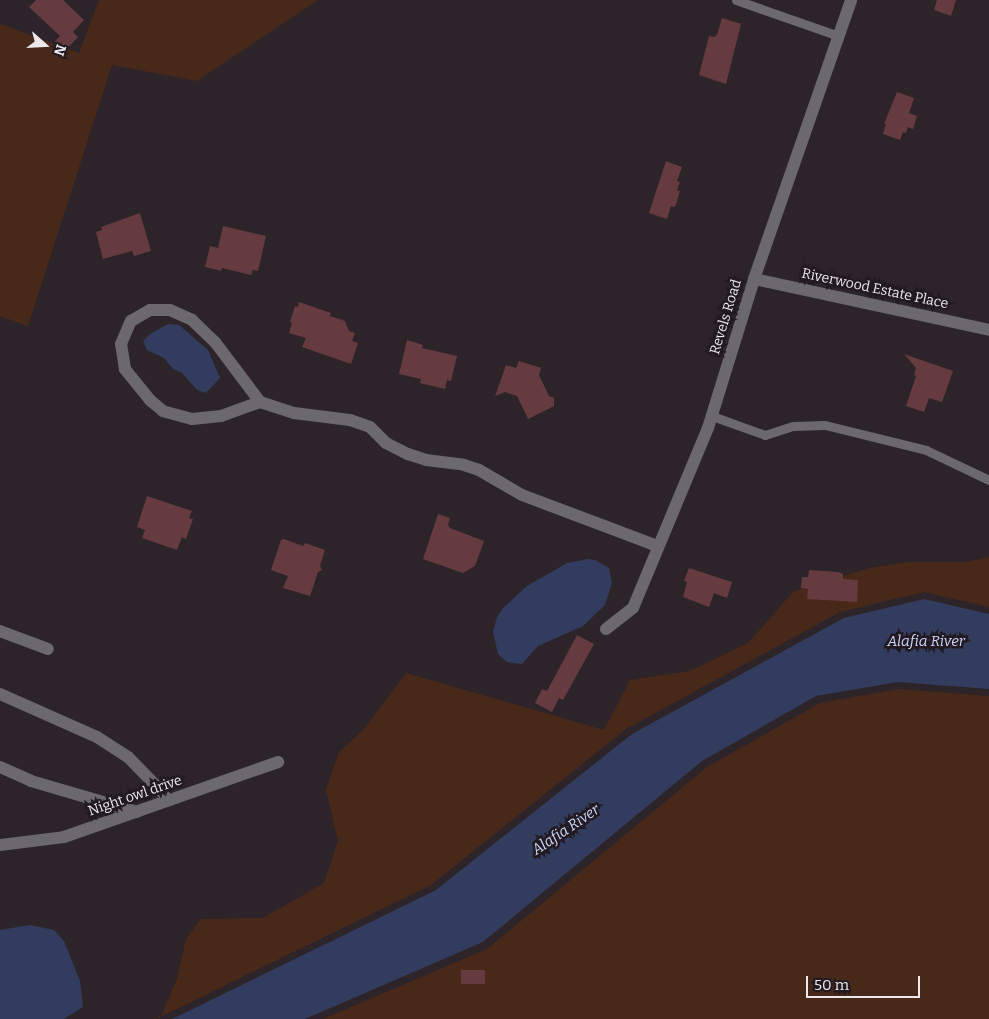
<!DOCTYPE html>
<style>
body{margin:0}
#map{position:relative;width:989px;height:1019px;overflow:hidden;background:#2c2429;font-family:Bitter,serif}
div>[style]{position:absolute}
.green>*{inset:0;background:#482819}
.water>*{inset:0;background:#323c5e}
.building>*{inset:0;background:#653b40;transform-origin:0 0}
.service>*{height:9px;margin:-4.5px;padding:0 4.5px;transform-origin:4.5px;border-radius:4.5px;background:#6b696d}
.minor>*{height:12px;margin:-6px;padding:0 6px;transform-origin:6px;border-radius:6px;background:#6b696d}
span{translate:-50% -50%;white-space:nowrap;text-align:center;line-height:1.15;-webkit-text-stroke:5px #221a20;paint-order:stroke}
.street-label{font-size:14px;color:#ede8eb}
.water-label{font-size:15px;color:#cbd7fd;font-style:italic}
.north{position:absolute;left:20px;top:20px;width:50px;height:50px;-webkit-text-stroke:4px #221a20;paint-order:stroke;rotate:109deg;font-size:14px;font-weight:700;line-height:20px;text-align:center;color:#ede8eb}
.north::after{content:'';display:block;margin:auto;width:18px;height:22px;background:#ede8eb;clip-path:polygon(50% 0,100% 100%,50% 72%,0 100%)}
.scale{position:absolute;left:806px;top:976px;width:114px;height:22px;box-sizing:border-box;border:2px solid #ede8eb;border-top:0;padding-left:6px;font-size:15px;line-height:18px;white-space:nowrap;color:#ede8eb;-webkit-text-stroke:4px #221a20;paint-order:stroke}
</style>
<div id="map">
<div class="green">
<i style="clip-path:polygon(99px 0,318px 0,197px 81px,112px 65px,28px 326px,0 316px,0 24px,79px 53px)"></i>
<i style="clip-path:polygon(989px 557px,989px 607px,924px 592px,840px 612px,626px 729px,431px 885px,156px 1019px,152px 1019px,161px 1016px,177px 979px,186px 939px,201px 919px,263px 918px,324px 883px,338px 841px,326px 790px,339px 752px,363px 730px,406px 673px,604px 730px,630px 680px,690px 671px,748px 643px,794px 591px,869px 568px,909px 562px,966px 562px)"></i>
<i style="clip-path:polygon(899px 689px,989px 696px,989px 1019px,323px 1019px,487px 949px,707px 767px,820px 703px)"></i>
</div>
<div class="water">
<i style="clip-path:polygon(168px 324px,179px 325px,208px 350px,220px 378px,206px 393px,197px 390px,182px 373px,173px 369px,164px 358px,147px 350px,143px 341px,150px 334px)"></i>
<i style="clip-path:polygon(588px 559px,595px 560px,609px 568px,612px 583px,605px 605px,583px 626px,538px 646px,522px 664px,507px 662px,498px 654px,493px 632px,497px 617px,503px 608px,527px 586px,567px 563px)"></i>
<i style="clip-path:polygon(924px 599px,989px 614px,989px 689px,898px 682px,816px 696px,702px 761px,483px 942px,305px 1019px,172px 1019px,436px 890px,632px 734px,844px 618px)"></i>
<i style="clip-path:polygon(30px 925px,54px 930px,64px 941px,80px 981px,83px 1007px,64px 1019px,0 1019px,0 930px)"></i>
</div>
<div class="building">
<i style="clip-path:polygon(36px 0,63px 0,84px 20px,73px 32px,78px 37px,64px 52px,54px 42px,60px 36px,29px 7px)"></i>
<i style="clip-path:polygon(937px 0,956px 0,951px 16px,934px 10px)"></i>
<i style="clip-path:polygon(722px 18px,741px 24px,726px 84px,699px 75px,709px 36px,714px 37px,717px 35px)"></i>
<i style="clip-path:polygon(897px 92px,914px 98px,909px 113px,917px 116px,913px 129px,908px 127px,906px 133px,903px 132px,900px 140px,883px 134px,886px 124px,884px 124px)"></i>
<i style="clip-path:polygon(666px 161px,682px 167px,677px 181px,680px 182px,677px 190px,680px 191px,675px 207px,671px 206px,667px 219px,649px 213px)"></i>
<i style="clip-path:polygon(140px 213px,151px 251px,134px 256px,132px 251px,103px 259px,96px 232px,102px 230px,101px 227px)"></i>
<i style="clip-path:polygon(223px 226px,266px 236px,258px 271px,253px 270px,251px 275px,222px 268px,221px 271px,205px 267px,210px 246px,218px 248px)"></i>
<i style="clip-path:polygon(299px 302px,331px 313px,330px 316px,345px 321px,349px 331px,355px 333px,352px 341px,358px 343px,351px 364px,302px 347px,306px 338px,289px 333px,292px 323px,290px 322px,295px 306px,298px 307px)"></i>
<i style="clip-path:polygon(407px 340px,423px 345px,422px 348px,457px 356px,451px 381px,447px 380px,445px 389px,420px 383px,421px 379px,399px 374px)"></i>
<i style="clip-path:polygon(904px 354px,953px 371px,942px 402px,929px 398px,924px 412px,906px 406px,916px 376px,914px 375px,916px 368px)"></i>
<i style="clip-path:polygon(519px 361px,541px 368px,539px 375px,549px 396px,554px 398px,554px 406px,528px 419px,517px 396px,505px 392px,495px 396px,506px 365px,516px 368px)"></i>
<i style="clip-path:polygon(147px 496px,192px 511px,189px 518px,193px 519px,186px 539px,182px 537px,177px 550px,142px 538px,145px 530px,137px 527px)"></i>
<i style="clip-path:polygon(438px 514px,450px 518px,448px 525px,450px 528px,484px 541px,475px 566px,463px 573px,423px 559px)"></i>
<i style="clip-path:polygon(284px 539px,303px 546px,305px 543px,325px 550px,320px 566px,322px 570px,318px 572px,310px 596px,283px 588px,288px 576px,271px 570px,281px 540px)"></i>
<i style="clip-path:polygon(689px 568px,732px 582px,727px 598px,714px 593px,709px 607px,683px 597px,687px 582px,684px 581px)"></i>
<i style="clip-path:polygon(809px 570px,838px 572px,843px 574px,843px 579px,858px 580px,857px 602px,807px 599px,808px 589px,801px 588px,802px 577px,808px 577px)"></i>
<i style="clip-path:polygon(577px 635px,594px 644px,563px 700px,559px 698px,552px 712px,535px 703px,542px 689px,547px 691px)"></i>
<i style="left:461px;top:970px;width:24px;height:14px"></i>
</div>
<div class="service">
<i style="left:736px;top:0;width:109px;rotate:19.3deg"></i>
<i style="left:712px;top:416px;width:56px;rotate:19.7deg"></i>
<i style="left:765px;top:435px;width:29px;rotate:-18deg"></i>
<i style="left:793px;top:426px;width:32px;rotate:-2deg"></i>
<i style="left:825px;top:425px;width:104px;rotate:13.9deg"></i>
<i style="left:926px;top:450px;width:70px;rotate:25.5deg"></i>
</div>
<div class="minor">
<i style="left:754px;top:279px;width:240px;rotate:12.2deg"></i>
<i style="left:260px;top:402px;width:41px;rotate:160.3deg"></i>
<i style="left:221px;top:416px;width:29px;rotate:174deg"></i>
<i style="left:192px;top:419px;width:30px;rotate:-165deg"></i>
<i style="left:163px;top:411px;width:17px;rotate:-140deg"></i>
<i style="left:150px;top:400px;width:40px;rotate:-129deg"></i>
<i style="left:125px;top:369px;width:25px;rotate:-99deg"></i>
<i style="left:121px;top:344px;width:25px;rotate:-67deg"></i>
<i style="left:131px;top:321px;width:22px;rotate:-30deg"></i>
<i style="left:150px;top:310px;width:20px"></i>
<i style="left:170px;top:310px;width:24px;rotate:24deg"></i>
<i style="left:192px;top:320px;width:32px;rotate:44deg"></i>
<i style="left:215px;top:342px;width:75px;rotate:53.1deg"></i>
<i style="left:260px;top:402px;width:36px;rotate:18deg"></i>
<i style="left:294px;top:413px;width:56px;rotate:7.1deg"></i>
<i style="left:350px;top:420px;width:21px;rotate:19deg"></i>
<i style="left:370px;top:427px;width:23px;rotate:45deg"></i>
<i style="left:386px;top:443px;width:25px;rotate:27deg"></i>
<i style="left:408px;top:454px;width:19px;rotate:18deg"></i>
<i style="left:426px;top:460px;width:38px;rotate:7deg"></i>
<i style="left:464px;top:465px;width:16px;rotate:18deg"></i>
<i style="left:479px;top:470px;width:50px;rotate:30.2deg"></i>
<i style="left:522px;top:495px;width:145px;rotate:20.6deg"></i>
<i style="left:606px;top:629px;width:34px;rotate:-38deg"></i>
<i style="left:633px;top:608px;width:195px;rotate:-67.4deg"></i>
<i style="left:708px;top:428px;width:156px;rotate:-72.8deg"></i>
<i style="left:754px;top:279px;width:295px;rotate:-70.8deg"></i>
<i style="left:0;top:631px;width:51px;rotate:20.6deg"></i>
<i style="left:0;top:694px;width:106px;rotate:23.9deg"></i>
<i style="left:97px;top:737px;width:37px;rotate:33deg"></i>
<i style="left:128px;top:757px;width:60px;rotate:45.7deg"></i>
<i style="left:0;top:767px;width:34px;rotate:24deg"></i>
<i style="left:31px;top:781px;width:110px;rotate:16.3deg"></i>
<i style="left:0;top:845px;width:64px;rotate:-7.1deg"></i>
<i style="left:64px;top:837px;width:227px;rotate:-19.3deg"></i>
</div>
<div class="street-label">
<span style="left:875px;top:289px;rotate:12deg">Riverwood Estate Place</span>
<span style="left:726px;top:317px;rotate:-73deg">Revels Road</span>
<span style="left:135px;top:796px;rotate:-19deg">Night owl drive</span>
</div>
<div class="water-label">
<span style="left:926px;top:642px">Alafia River</span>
<span style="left:566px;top:830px;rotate:-34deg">Alafia River</span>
</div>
<div class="north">N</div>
<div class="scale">50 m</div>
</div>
